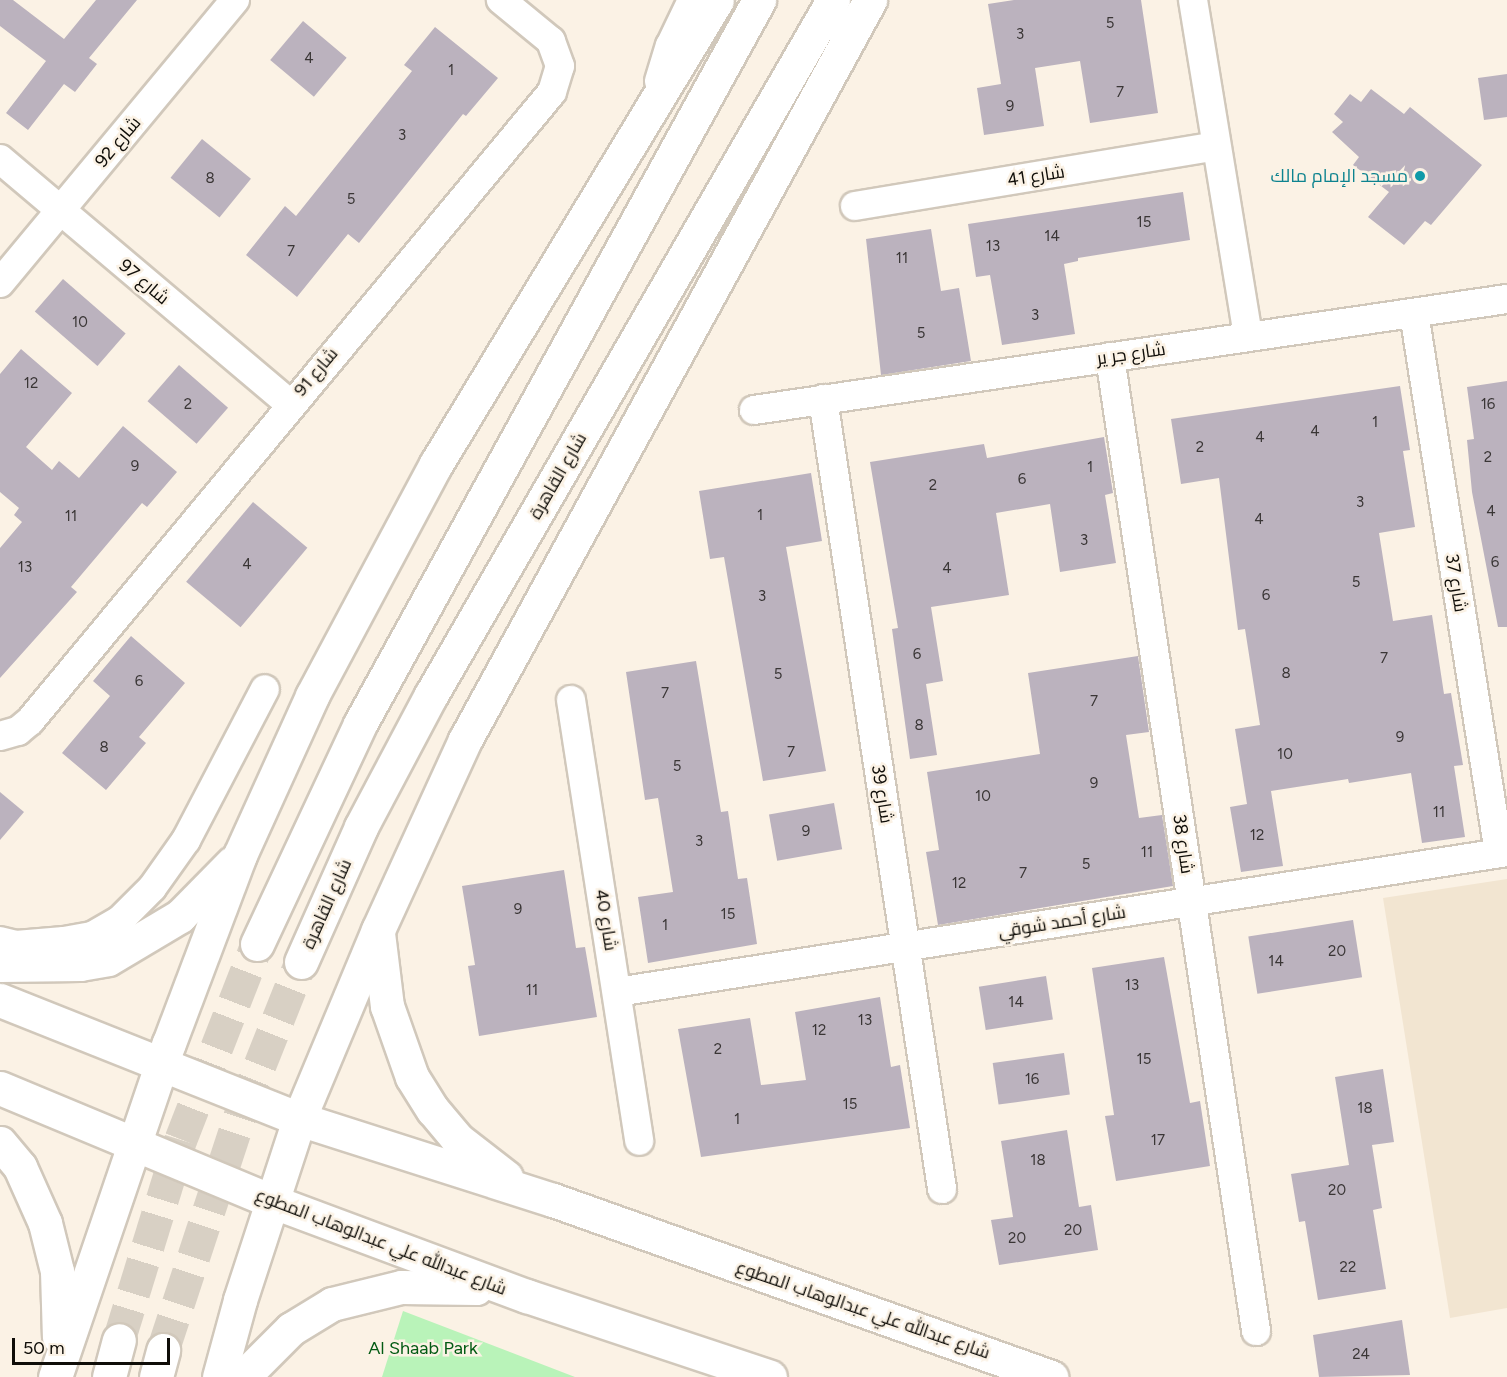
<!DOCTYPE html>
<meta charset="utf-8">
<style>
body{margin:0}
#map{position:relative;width:1507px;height:1377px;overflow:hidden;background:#fbf2e5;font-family:Figtree,Cairo,sans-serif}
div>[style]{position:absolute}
.built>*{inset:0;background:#f2e5d1}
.green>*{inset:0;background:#b9f3b9}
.building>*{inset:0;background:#bbb2be;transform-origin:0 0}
.major-tunnel>*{height:33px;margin-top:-16.5px;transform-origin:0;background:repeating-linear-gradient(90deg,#d8d0c4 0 33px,transparent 0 49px)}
.roads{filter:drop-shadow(2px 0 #d1c8bb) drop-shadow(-2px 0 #d1c8bb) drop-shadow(0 2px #d1c8bb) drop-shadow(0 -2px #d1c8bb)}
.minor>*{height:28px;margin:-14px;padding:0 14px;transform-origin:14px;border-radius:14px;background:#fff}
.major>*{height:33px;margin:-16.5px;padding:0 16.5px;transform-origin:16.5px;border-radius:16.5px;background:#fff}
.dots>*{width:16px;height:16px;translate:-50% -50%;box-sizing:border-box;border:3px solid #fbf2e5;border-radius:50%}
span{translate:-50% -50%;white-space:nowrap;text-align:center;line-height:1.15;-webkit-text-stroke:5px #fbf2e5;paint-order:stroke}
.number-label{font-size:15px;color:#3a3636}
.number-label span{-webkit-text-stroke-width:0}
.street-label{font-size:18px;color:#0f0d08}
.culture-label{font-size:18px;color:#0d838f}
.right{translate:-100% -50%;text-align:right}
.park-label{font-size:18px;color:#025a13}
.scale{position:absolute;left:12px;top:1338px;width:158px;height:27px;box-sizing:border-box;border:3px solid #0f0d08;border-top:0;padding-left:8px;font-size:18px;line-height:21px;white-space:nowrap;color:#0f0d08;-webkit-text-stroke:4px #fbf2e5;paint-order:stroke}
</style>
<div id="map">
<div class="built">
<i style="clip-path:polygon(1507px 879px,1507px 1308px,1450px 1318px,1383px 898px)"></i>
</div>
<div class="green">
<i style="clip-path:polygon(403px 1311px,575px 1377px,382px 1377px)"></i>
</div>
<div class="building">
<i style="clip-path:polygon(0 0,13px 0,64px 39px,96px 0,137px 0,89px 58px,97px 64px,75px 92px,64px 84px,28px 130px,6px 113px,46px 61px,0 26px)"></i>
<i style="clip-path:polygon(1014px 0,1141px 0,1158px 113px,1090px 123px,1080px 61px,1035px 68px,1044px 126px,984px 135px,977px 88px,1001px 84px,988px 4px)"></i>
<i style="left:303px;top:21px;width:57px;height:51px;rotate:40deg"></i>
<i style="clip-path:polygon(435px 27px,498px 78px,466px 116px,463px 114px,359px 243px,348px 234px,297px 297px,246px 255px,285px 206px,296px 216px,412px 71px,404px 65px)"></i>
<i style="clip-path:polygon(1507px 74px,1507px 117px,1484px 120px,1478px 78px)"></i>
<i style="clip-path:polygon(1371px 89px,1404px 114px,1410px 107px,1482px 165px,1431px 225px,1425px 221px,1404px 245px,1368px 217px,1389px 192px,1353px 165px,1359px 157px,1332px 132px,1343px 122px,1334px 114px,1350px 94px,1361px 102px)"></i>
<i style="left:202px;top:139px;width:63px;height:50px;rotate:39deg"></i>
<i style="clip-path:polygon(1183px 192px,1190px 240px,1078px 258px,1078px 261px,1064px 264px,1075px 334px,1002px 345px,990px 275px,976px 277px,968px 224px)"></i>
<i style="clip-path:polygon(931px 229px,941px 291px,959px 288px,971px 361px,881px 375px,866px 239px)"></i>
<i style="left:63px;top:279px;width:83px;height:43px;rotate:41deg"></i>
<i style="clip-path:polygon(21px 349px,72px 393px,26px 447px,52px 470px,59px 461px,79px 478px,123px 426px,177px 472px,147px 507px,142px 503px,71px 587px,77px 592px,0 678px,0 548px,22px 522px,14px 515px,19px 508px,0 492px,0 374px)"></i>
<i style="left:179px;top:365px;width:65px;height:48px;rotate:41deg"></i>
<i style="clip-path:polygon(1507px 381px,1507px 627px,1498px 627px,1472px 492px,1467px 440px,1474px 439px,1467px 387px)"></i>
<i style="clip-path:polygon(1400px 386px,1410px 450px,1403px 451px,1415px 527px,1379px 533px,1393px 621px,1432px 615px,1444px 694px,1451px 693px,1463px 765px,1454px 766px,1465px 837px,1422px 843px,1411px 773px,1349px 783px,1348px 779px,1271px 791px,1283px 866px,1241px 872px,1230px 807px,1247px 804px,1235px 729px,1260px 725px,1245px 629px,1238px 630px,1219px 478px,1181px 484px,1171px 419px)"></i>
<i style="clip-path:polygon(1104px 437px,1113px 493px,1105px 495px,1116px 563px,1060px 572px,1050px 504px,996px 513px,1009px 595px,931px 607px,943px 681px,926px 684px,937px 755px,910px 759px,892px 629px,898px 628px,870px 462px,984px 444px,987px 458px)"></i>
<i style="clip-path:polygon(811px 473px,822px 541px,786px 547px,826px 771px,763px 781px,724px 557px,710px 559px,699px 491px)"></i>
<i style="left:253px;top:502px;width:71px;height:104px;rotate:40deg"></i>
<i style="clip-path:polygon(131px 636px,185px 683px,139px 737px,146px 743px,106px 790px,62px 753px,110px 696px,93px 681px)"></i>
<i style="clip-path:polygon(1138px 656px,1149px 732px,1126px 735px,1139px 818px,1162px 815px,1173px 886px,938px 925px,926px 852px,939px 850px,927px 772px,1040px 754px,1028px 673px)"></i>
<i style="clip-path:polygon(696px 661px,721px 812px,728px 811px,738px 879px,747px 878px,757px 944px,648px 963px,638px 897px,673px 892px,658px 798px,645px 800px,626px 672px)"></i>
<i style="clip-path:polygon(0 792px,24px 812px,0 840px)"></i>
<i style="left:834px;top:803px;width:47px;height:66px;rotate:80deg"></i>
<i style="clip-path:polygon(564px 870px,576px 948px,585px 947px,597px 1017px,479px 1036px,468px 966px,475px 965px,462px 886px)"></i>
<i style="left:1353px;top:920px;width:58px;height:106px;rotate:81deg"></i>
<i style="clip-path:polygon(1164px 957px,1190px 1103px,1200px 1101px,1210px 1166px,1116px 1181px,1105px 1116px,1114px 1115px,1092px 968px)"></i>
<i style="left:1046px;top:976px;width:44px;height:68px;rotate:81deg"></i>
<i style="clip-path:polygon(880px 997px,891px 1067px,900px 1065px,910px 1128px,701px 1157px,678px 1029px,750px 1018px,761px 1085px,806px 1080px,795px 1012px)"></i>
<i style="left:1064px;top:1053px;width:42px;height:72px;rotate:82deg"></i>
<i style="clip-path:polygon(1383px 1069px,1394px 1142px,1372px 1145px,1382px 1208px,1373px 1210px,1386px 1289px,1318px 1300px,1305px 1221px,1299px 1222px,1291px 1174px,1349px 1165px,1335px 1077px)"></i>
<i style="clip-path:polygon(1067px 1130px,1079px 1207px,1091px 1205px,1098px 1250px,999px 1265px,991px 1220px,1013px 1217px,1001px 1141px)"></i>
<i style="clip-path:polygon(1402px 1320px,1410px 1375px,1319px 1377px,1313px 1335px)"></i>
</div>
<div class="major-tunnel">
<i style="left:119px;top:1340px;width:210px;rotate:-72.9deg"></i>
<i style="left:181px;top:1139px;width:209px;rotate:-68.7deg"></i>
<i style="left:163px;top:1350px;width:253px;rotate:-71.8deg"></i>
<i style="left:242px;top:1110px;width:159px;rotate:-68.3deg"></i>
</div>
<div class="roads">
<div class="minor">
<i style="left:1193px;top:0;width:341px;rotate:80.7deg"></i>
<i style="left:659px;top:81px;width:37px;rotate:-73deg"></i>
<i style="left:670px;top:46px;width:51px;rotate:-64.4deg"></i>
<i style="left:0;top:159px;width:380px;rotate:40.2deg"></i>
<i style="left:855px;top:206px;width:366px;rotate:-9.4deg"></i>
<i style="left:0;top:283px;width:368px;rotate:-50.3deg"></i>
<i style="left:1414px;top:313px;width:547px;rotate:81.05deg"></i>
<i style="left:1110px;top:357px;width:985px;rotate:81.47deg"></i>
<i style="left:823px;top:399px;width:799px;rotate:81.43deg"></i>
<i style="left:754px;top:410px;width:761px;rotate:-8.39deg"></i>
<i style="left:571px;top:700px;width:446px;rotate:81.2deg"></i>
<i style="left:0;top:736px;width:19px;rotate:-16deg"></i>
<i style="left:18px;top:731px;width:16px;rotate:-40deg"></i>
<i style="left:30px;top:721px;width:817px;rotate:-50.31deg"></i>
<i style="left:552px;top:92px;width:27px;rotate:-73deg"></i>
<i style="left:560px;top:66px;width:27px;rotate:-110deg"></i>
<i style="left:551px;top:41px;width:65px;rotate:-140.6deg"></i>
<i style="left:0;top:941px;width:16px;rotate:14deg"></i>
<i style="left:16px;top:945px;width:48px;rotate:-4.8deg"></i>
<i style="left:64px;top:941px;width:28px;rotate:-10deg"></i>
<i style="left:92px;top:936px;width:32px;rotate:-30deg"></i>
<i style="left:120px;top:920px;width:45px;rotate:-45deg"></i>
<i style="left:152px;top:888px;width:59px;rotate:-54.7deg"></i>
<i style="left:186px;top:840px;width:170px;rotate:-62.4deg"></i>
<i style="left:617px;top:992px;width:901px;rotate:-8.94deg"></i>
</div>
<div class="major">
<i style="left:378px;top:933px;width:74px;rotate:83deg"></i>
<i style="left:387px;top:1006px;width:75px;rotate:70.6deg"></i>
<i style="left:412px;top:1077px;width:39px;rotate:58deg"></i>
<i style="left:433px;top:1110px;width:38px;rotate:50deg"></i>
<i style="left:457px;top:1139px;width:62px;rotate:37.8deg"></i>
<i style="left:257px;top:944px;width:243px;rotate:-64.9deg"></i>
<i style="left:360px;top:724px;width:827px;rotate:-61.14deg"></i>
<i style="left:301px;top:962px;width:148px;rotate:-66deg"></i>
<i style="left:361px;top:827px;width:149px;rotate:-62.1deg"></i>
<i style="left:431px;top:695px;width:803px;rotate:-59.95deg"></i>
<i style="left:0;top:965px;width:80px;rotate:-0.7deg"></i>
<i style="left:80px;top:964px;width:28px;rotate:-10deg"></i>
<i style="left:108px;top:959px;width:84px;rotate:-30.8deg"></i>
<i style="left:180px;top:916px;width:74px;rotate:-45.5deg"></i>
<i style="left:0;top:1000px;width:322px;rotate:21.7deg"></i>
<i style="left:299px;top:1119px;width:267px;rotate:17.7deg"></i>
<i style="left:553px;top:1200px;width:529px;rotate:19.57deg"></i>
<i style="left:0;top:1088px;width:294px;rotate:22.6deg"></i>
<i style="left:271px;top:1201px;width:273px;rotate:20.4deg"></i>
<i style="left:527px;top:1296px;width:256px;rotate:18.4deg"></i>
<i style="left:0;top:1143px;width:31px;rotate:50deg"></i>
<i style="left:20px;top:1167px;width:61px;rotate:65.9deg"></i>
<i style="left:45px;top:1223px;width:49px;rotate:76deg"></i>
<i style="left:57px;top:1271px;width:66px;rotate:88.3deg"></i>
<i style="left:55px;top:1377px;width:353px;rotate:-71.2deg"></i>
<i style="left:169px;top:1043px;width:201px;rotate:-69.3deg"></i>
<i style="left:240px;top:855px;width:175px;rotate:-65.6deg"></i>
<i style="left:312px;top:696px;width:263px;rotate:-61.9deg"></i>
<i style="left:436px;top:464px;width:542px;rotate:-58.8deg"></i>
<i style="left:109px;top:1377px;width:38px;rotate:-75deg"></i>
<i style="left:156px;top:1377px;width:28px;rotate:-75deg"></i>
<i style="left:219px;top:1377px;width:80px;rotate:-74.7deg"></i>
<i style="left:240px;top:1300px;width:190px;rotate:-71.9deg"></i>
<i style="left:299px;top:1119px;width:205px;rotate:-67.3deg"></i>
<i style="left:378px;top:930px;width:209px;rotate:-65.4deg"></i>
<i style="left:465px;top:740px;width:844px;rotate:-61.31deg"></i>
<i style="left:243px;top:1377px;width:68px;rotate:-45deg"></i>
<i style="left:291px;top:1329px;width:48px;rotate:-31.4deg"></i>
<i style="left:332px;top:1304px;width:71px;rotate:-13.8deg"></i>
<i style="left:401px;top:1287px;width:75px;rotate:0.8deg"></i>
</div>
</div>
<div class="dots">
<i style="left:1420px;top:176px;background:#0f9aa8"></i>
</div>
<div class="number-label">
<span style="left:1110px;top:24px">5</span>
<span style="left:1020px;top:35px">3</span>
<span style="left:309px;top:59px">4</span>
<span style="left:451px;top:71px">1</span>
<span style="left:1120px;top:93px">7</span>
<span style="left:1010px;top:107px">9</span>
<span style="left:402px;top:136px">3</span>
<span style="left:210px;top:179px">8</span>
<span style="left:351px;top:200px">5</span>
<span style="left:1144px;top:223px">15</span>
<span style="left:1052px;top:237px">14</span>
<span style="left:993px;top:247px">13</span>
<span style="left:291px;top:252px">7</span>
<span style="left:902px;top:259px">11</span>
<span style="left:1035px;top:316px">3</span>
<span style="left:80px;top:323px">10</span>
<span style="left:921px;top:334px">5</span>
<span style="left:31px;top:384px">12</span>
<span style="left:188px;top:405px">2</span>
<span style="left:1488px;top:405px">16</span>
<span style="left:1375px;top:423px">1</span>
<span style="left:1315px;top:432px">4</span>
<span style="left:1260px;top:438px">4</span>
<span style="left:1200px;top:448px">2</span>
<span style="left:1488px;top:458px">2</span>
<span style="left:135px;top:467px">9</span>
<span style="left:1090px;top:468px">1</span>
<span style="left:1022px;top:480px">6</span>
<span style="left:933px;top:486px">2</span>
<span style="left:1360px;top:503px">3</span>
<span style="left:1491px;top:512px">4</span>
<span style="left:760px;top:516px">1</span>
<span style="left:71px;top:517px">11</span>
<span style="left:1259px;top:520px">4</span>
<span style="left:1084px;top:541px">3</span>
<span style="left:1495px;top:563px">6</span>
<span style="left:247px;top:565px">4</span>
<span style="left:25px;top:568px">13</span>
<span style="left:947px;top:569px">4</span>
<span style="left:1356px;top:583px">5</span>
<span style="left:1266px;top:596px">6</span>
<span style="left:762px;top:597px">3</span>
<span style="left:917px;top:655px">6</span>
<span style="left:1384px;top:659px">7</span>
<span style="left:1286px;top:674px">8</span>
<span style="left:778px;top:675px">5</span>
<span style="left:139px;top:682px">6</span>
<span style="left:665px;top:694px">7</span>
<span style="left:1094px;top:702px">7</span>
<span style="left:919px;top:726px">8</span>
<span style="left:1400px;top:738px">9</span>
<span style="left:104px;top:748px">8</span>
<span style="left:791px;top:753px">7</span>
<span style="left:1285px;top:755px">10</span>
<span style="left:677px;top:767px">5</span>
<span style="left:1094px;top:784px">9</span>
<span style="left:983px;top:797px">10</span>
<span style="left:1439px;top:813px">11</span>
<span style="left:806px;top:832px">9</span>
<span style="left:1257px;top:836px">12</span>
<span style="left:699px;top:842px">3</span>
<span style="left:1147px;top:853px">11</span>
<span style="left:1086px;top:865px">5</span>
<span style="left:1023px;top:874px">7</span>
<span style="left:959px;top:884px">12</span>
<span style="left:518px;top:910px">9</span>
<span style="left:728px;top:915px">15</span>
<span style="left:665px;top:926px">1</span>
<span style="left:1337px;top:952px">20</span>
<span style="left:1276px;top:962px">14</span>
<span style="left:1132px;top:986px">13</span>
<span style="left:532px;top:991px">11</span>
<span style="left:1016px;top:1003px">14</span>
<span style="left:865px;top:1021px">13</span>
<span style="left:819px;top:1031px">12</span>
<span style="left:718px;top:1050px">2</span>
<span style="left:1144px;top:1060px">15</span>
<span style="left:1032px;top:1080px">16</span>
<span style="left:850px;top:1105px">15</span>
<span style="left:1365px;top:1109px">18</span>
<span style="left:737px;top:1120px">1</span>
<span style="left:1158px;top:1141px">17</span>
<span style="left:1038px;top:1161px">18</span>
<span style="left:1337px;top:1191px">20</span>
<span style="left:1073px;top:1231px">20</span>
<span style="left:1017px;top:1239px">20</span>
<span style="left:1348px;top:1268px">22</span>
<span style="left:1361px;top:1355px">24</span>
</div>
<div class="street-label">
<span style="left:118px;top:142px;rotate:-50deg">شارع 92</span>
<span style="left:1036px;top:176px;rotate:-9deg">شارع 41</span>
<span style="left:144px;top:282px;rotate:40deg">شارع 97</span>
<span style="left:1131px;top:354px;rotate:-8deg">شارع جر ير</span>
<span style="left:316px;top:372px;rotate:-50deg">شارع 91</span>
<span style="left:558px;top:476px;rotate:-60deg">شارع القاهرة</span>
<span style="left:1456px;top:583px;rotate:81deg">شارع 37</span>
<span style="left:882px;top:794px;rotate:81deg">شارع 39</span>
<span style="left:1183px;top:844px;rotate:82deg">شارع 38</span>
<span style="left:327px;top:904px;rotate:-66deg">شارع القاهرة</span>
<span style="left:606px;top:920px;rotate:81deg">شارع 40</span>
<span style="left:1062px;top:922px;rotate:-9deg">شارع أحمد شوقي</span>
<span style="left:381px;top:1242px;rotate:21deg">شارع عبدالله علي عبدالوهاب المطوع</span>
<span style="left:863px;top:1310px;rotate:19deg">شارع عبدالله علي عبدالوهاب المطوع</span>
</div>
<div class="culture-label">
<span class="right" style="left:1408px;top:176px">مسجد الإمام مالك</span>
</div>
<div class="park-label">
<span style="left:423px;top:1348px">Al Shaab Park</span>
</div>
<div class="scale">50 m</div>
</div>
